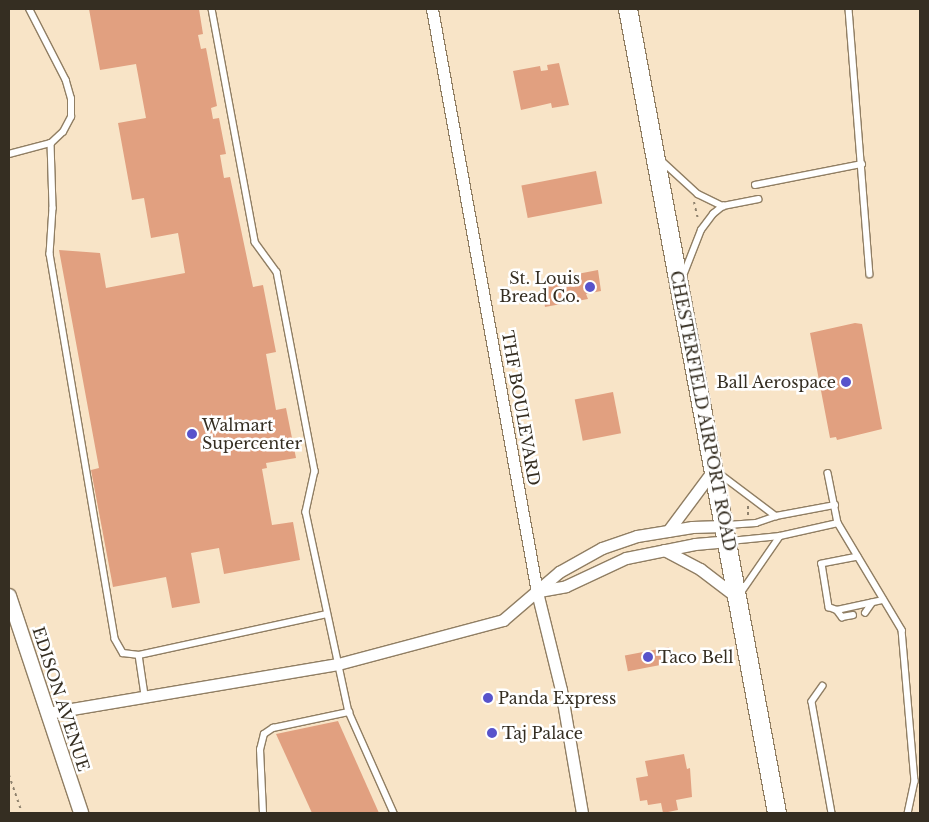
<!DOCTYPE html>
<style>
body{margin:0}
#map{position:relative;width:929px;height:822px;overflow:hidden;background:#f8e4c7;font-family:"Libre Baskerville",serif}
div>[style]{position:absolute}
.building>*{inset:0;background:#e1a080;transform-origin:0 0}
.path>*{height:2px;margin-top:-1px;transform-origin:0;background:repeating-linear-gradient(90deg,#8f826e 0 2.5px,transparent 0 6.5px)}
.roads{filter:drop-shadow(1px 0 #907e63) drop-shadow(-1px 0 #907e63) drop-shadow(0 1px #907e63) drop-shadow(0 -1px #907e63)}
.service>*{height:5.5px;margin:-2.75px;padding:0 2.75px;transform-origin:2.75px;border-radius:2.75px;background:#fff}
.minor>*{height:11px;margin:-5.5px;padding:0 5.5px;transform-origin:5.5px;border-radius:5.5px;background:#fff}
.tertiary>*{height:14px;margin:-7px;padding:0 7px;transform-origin:7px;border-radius:7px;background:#fff}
.primary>*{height:18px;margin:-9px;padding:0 9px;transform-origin:9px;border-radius:9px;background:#fff}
.dots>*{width:14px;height:14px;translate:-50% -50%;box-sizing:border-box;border:2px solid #fff;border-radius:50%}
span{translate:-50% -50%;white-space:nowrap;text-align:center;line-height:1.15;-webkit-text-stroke:5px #fff;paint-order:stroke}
.poi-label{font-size:16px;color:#352e22}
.right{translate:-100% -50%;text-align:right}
.left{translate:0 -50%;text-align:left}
.street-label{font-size:16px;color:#352e22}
.frame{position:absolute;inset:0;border:10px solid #352e22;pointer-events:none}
</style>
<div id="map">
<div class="building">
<i style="clip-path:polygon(89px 9px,199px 9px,203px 34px,198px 35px,201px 49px,206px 48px,217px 106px,211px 108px,213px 119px,219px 118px,226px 154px,220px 155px,224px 178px,230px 177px,253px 287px,263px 285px,276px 352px,266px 354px,276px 410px,286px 408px,296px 458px,266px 463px,267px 468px,262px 469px,272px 525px,293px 522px,300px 560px,224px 574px,219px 548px,191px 553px,200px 603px,172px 608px,166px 577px,113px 587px,91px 470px,99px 468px,59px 250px,100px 253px,106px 288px,185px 273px,178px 233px,151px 238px,144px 198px,132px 200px,118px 123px,146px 118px,136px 64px,100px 70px)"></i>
<i style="clip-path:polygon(559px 63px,569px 105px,552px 108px,551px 103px,521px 110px,513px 71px,540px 66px,541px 71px,548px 70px,547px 65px)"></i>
<i style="left:596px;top:171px;width:33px;height:76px;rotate:79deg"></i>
<i style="clip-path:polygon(598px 270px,601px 291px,586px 294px,588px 299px,545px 307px,541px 281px)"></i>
<i style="clip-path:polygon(855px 323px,862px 324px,882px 429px,837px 440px,836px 437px,830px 438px,810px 333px)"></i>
<i style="left:613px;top:392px;width:42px;height:39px;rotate:79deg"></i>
<i style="left:669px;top:647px;width:16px;height:45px;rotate:79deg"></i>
<i style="clip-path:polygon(338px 721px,379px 813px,312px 813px,276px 734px)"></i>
<i style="clip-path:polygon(684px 754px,687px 769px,690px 768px,692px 797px,676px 800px,678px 810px,663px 813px,661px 803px,648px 805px,647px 800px,640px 801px,636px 778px,648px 776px,645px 761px)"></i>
</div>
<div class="path">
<i style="left:694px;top:202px;width:17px;rotate:77deg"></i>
<i style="left:748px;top:506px;width:9px;rotate:90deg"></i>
<i style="left:9px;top:775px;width:40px;rotate:71.1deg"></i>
</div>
<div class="roads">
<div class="service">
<i style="left:212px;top:9px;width:237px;rotate:79.5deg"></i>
<i style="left:255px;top:242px;width:37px;rotate:54deg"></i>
<i style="left:277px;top:272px;width:203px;rotate:79.2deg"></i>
<i style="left:315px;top:471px;width:42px;rotate:102.4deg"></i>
<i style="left:306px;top:512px;width:205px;rotate:77.9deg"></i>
<i style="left:349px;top:712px;width:111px;rotate:66deg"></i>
<i style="left:849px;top:9px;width:266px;rotate:85.5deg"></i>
<i style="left:51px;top:143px;width:65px;rotate:88.2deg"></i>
<i style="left:53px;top:208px;width:46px;rotate:93.7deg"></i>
<i style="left:50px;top:254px;width:390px;rotate:80.4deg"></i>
<i style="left:115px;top:639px;width:16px;rotate:60deg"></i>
<i style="left:123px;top:653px;width:16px;rotate:7deg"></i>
<i style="left:139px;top:655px;width:40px;rotate:81.5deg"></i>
<i style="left:9px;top:154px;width:43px;rotate:-14.7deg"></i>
<i style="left:51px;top:143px;width:16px;rotate:-43deg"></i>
<i style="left:63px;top:132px;width:17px;rotate:-62deg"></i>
<i style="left:71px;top:117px;width:18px;rotate:-90deg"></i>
<i style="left:71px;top:99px;width:19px;rotate:-106deg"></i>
<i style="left:66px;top:81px;width:81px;rotate:-117.2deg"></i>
<i style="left:661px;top:160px;width:50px;rotate:42.6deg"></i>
<i style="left:698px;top:194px;width:28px;rotate:26deg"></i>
<i style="left:755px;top:185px;width:109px;rotate:-11.1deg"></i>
<i style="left:683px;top:276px;width:49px;rotate:-68.6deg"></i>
<i style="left:701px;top:230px;width:20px;rotate:-53deg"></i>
<i style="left:713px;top:214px;width:13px;rotate:-39deg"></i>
<i style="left:723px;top:206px;width:36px;rotate:-11deg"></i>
<i style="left:828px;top:473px;width:51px;rotate:78.7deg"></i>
<i style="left:838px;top:523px;width:125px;rotate:59.1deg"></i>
<i style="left:902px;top:630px;width:152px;rotate:85.1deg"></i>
<i style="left:915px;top:781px;width:33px;rotate:102deg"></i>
<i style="left:720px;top:474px;width:70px;rotate:36.9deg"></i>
<i style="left:727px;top:525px;width:29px;rotate:-4deg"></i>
<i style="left:756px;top:523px;width:21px;rotate:-19deg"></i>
<i style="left:776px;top:516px;width:60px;rotate:-10.6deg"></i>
<i style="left:730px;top:541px;width:50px;rotate:-5.7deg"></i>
<i style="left:780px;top:536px;width:59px;rotate:-12.6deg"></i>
<i style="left:858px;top:557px;width:37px;rotate:169deg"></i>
<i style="left:822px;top:564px;width:44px;rotate:80.8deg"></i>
<i style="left:829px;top:607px;width:9px;rotate:21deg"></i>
<i style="left:837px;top:610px;width:47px;rotate:-12.3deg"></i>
<i style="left:740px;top:594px;width:70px;rotate:-55.4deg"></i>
<i style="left:837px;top:610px;width:9px;rotate:54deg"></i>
<i style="left:842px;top:617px;width:11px;rotate:-10deg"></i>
<i style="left:865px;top:613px;width:12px;rotate:-55deg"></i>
<i style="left:139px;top:655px;width:192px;rotate:-12.3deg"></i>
<i style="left:823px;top:686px;width:19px;rotate:125deg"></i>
<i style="left:812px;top:702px;width:113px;rotate:79.8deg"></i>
<i style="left:263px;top:813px;width:63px;rotate:-92.7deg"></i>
<i style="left:260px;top:750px;width:16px;rotate:-76deg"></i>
<i style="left:264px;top:734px;width:11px;rotate:-34deg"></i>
<i style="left:273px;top:728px;width:78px;rotate:-11.9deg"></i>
</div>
<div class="minor">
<i style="left:432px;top:9px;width:592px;rotate:79.79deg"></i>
<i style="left:537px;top:592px;width:101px;rotate:76.2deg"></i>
<i style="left:561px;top:690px;width:125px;rotate:80.3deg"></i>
<i style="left:668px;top:531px;width:77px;rotate:-53.4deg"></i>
<i style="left:664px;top:550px;width:41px;rotate:27.8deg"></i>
<i style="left:700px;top:569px;width:48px;rotate:37.3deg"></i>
<i style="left:539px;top:591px;width:27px;rotate:-10deg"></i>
<i style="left:566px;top:586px;width:66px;rotate:-25deg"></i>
<i style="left:626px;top:558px;width:70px;rotate:-11.5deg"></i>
<i style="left:695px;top:544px;width:33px;rotate:-5deg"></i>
<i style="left:48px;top:713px;width:294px;rotate:-9.6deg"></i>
<i style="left:338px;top:664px;width:171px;rotate:-14.9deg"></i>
<i style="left:503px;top:620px;width:74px;rotate:-40.6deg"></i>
<i style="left:559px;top:572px;width:49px;rotate:-29.2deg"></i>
<i style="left:602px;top:548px;width:37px;rotate:-19deg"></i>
<i style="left:637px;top:536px;width:56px;rotate:-9.3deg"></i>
<i style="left:692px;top:527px;width:32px;rotate:-2deg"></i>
</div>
<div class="tertiary">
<i style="left:9px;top:596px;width:229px;rotate:71.6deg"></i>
</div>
<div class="primary">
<i style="left:628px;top:9px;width:818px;rotate:79.5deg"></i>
</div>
</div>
<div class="dots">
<i style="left:590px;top:287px;background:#5853cb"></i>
<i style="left:846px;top:382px;background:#5853cb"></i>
<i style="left:192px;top:434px;background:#5853cb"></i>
<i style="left:648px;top:657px;background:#5853cb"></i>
<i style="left:488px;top:698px;background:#5853cb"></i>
<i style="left:492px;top:733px;background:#5853cb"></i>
</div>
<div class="poi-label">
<span class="right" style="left:580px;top:287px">St. Louis<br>Bread Co.</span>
<span class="right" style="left:836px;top:382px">Ball Aerospace</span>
<span class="left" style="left:202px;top:434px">Walmart<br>Supercenter</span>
<span class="left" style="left:658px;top:657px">Taco Bell</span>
<span class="left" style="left:498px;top:698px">Panda Express</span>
<span class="left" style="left:502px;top:733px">Taj Palace</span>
</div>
<div class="street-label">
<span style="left:521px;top:408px;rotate:80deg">THF BOULEVARD</span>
<span style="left:703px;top:411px;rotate:79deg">CHESTERFIELD AIRPORT ROAD</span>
<span style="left:61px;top:699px;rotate:72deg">EDISON AVENUE</span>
</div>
<div class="frame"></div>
</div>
